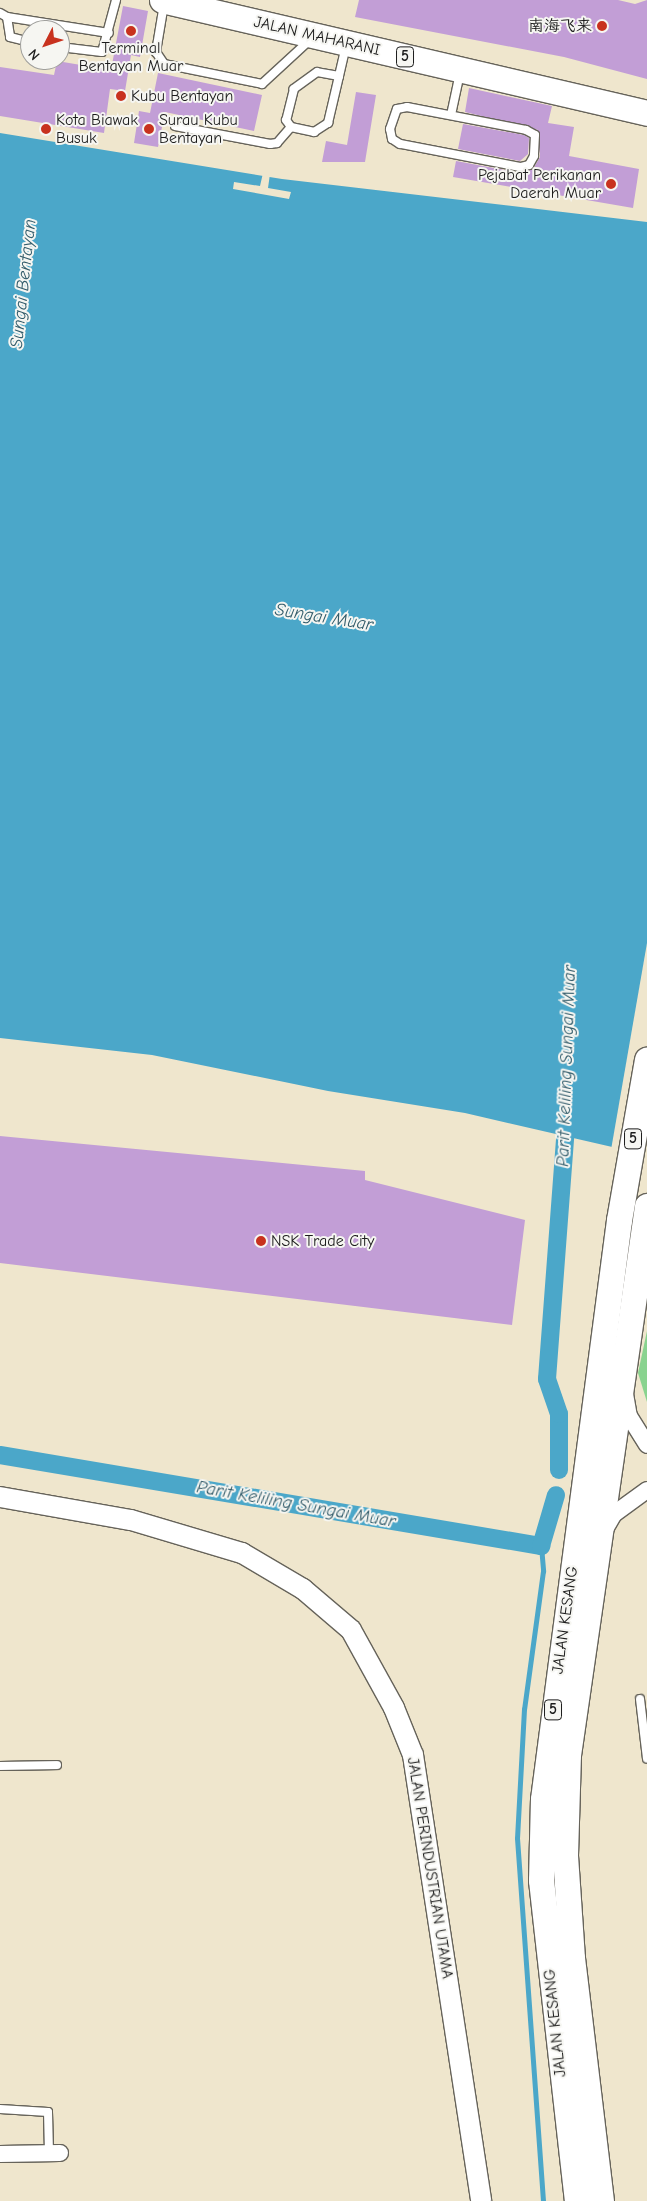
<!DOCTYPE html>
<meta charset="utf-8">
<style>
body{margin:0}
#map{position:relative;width:647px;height:2201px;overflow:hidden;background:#efe6cd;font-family:"Comic Neue","LXGW WenKai TC",sans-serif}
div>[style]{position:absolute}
.green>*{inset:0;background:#89d38f}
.water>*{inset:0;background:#4ba7c9}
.pier>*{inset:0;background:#efe6cd}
.stream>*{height:5px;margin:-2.5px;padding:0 2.5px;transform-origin:2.5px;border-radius:2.5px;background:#4ba7c9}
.canal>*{height:18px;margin:-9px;padding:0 9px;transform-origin:9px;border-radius:9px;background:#4ba7c9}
.building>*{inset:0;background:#c29ed6}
.roads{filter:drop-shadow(1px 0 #66635a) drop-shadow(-1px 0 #66635a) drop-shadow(0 1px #66635a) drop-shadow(0 -1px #66635a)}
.service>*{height:8px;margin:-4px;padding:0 4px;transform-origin:4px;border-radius:4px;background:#fff}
.minor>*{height:16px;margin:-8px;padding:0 8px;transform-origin:8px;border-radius:8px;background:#fff}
.tertiary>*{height:20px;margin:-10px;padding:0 10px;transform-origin:10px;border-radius:10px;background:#fff}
.primary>*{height:25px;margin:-12.5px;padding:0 12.5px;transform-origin:12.5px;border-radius:12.5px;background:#fff}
.dots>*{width:14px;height:14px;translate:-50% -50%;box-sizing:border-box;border:2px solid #f6f6f2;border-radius:50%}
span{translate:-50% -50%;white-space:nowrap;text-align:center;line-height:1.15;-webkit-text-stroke:4px #f6f6f2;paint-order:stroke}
.shield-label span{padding:1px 4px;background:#f6f6f2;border:1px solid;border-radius:4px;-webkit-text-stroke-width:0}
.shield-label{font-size:15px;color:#1c1c1c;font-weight:700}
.poi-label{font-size:16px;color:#1c1c1c}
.right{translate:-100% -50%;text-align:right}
.left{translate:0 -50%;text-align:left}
.street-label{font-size:16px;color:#1c1c1c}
.water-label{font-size:18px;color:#315b6a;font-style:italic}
.north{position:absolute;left:20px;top:20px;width:50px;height:50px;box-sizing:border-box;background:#f6f6f2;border:1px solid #9f9f9c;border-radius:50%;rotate:229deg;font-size:14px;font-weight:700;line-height:20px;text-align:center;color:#1c1c1c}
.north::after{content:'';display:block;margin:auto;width:18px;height:22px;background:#c8321e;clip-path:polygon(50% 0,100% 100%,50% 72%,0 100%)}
</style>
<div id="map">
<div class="green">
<i style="clip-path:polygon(647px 1331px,647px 1402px,638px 1373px)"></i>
</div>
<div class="water">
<i style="clip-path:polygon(0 133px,282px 179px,647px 222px,647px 1155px,465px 1113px,328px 1091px,152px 1055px,0 1038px)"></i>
</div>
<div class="pier">
<i style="clip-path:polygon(263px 173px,270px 174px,268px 188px,291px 192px,289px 199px,233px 189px,234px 182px,260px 186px)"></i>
<i style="clip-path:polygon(647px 943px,647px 1157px,611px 1150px)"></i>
</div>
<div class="stream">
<i style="left:541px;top:1546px;width:25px;rotate:85deg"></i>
<i style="left:543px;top:1571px;width:139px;rotate:97.8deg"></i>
<i style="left:524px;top:1709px;width:129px;rotate:93.1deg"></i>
<i style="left:517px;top:1838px;width:364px;rotate:85.9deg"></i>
</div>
<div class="canal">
<i style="left:0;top:1455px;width:549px;rotate:9.55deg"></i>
<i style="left:541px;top:1546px;width:53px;rotate:-73.6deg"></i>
<i style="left:559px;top:1470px;width:56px;rotate:-90deg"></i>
<i style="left:559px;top:1414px;width:37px;rotate:-109deg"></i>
<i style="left:547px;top:1379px;width:264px;rotate:-85.7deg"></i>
</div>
<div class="building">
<i style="clip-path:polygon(359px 0,618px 0,635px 4px,647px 0,647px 79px,564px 57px,355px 17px)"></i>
<i style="clip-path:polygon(123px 6px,148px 11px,140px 57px,131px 55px,125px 91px,110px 89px,104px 133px,0 116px,0 67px,54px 75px,57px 61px,111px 70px)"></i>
<i style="clip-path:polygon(158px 73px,262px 95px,254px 131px,165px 112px,158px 147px,134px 143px,139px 111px,150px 113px)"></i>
<i style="clip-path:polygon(469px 88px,552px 106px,548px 123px,574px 127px,569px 156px,639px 169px,633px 208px,453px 177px,456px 161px,521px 173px,533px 169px,540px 157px,538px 130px,465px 112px)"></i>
<i style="clip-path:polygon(356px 92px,376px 95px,365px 162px,322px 162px,326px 141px,347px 145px)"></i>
<i style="clip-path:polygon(463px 124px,524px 135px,529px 138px,528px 154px,520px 161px,458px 149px)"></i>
<i style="clip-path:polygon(0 1136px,365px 1171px,365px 1180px,525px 1220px,512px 1325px,0 1263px)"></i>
</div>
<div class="roads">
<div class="service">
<i style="left:164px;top:4px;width:49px;rotate:99.5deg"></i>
<i style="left:156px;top:52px;width:14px;rotate:56deg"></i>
<i style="left:164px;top:64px;width:100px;rotate:11.5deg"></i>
<i style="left:262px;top:84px;width:67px;rotate:-42.6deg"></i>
<i style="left:0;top:13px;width:8px;rotate:30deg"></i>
<i style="left:7px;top:17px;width:20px;rotate:81deg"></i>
<i style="left:10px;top:37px;width:21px;rotate:14deg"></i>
<i style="left:7px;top:17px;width:103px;rotate:8.9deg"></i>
<i style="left:60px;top:47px;width:42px;rotate:6.8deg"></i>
<i style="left:102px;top:52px;width:54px;rotate:-74.9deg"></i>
<i style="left:339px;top:76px;width:22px;rotate:-170deg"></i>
<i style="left:317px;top:72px;width:29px;rotate:144deg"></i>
<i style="left:294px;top:89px;width:32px;rotate:104deg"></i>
<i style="left:286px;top:120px;width:9px;rotate:54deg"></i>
<i style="left:291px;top:127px;width:24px;rotate:12deg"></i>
<i style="left:314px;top:132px;width:17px;rotate:-33deg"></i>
<i style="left:328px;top:123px;width:48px;rotate:-76.8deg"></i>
<i style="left:339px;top:76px;width:32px;rotate:-77deg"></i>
<i style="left:407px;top:107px;width:121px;rotate:10.9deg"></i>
<i style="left:526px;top:130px;width:10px;rotate:29deg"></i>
<i style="left:535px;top:135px;width:21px;rotate:93deg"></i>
<i style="left:534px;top:156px;width:10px;rotate:119deg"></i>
<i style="left:529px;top:165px;width:9px;rotate:167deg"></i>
<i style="left:520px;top:167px;width:122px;rotate:-169.1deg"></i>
<i style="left:400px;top:144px;width:9px;rotate:-148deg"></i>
<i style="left:392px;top:139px;width:10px;rotate:-101deg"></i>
<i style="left:390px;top:129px;width:21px;rotate:-71deg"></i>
<i style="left:397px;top:109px;width:10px;rotate:-11deg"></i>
<i style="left:451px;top:115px;width:43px;rotate:-77.9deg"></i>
<i style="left:175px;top:126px;width:97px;rotate:10.7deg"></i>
<i style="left:270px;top:144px;width:7px;rotate:-8deg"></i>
<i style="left:277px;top:143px;width:21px;rotate:-49deg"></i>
<i style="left:640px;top:1699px;width:60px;rotate:83.3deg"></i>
<i style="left:0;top:1766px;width:57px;rotate:-1deg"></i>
<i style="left:0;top:2109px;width:48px;rotate:3.6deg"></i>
<i style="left:48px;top:2112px;width:41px;rotate:88.6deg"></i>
</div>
<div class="minor">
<i style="left:625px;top:1394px;width:22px;rotate:80deg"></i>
<i style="left:629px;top:1416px;width:34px;rotate:58deg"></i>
<i style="left:604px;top:1531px;width:20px;rotate:-60deg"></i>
<i style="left:614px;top:1514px;width:41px;rotate:-36deg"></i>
<i style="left:0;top:2154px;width:60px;rotate:-1deg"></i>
</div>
<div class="tertiary">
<i style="left:0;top:1497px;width:133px;rotate:10deg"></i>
<i style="left:131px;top:1520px;width:116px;rotate:16.6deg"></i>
<i style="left:242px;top:1553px;width:71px;rotate:30.5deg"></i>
<i style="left:303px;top:1589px;width:63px;rotate:40.5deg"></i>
<i style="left:351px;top:1630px;width:89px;rotate:61.1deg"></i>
<i style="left:394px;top:1708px;width:51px;rotate:68deg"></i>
<i style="left:413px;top:1755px;width:451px;rotate:81.3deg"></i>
</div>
<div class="primary">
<i style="left:162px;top:0;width:498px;rotate:13.1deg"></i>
<i style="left:577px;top:2201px;width:323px;rotate:-96.4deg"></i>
<i style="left:541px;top:1880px;width:81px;rotate:-88.6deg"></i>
<i style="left:543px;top:1799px;width:584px;rotate:-82.52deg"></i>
<i style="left:619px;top:1220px;width:163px;rotate:-80.1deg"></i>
<i style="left:601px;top:2201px;width:245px;rotate:-96.8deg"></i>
<i style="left:572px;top:1958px;width:103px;rotate:-93.9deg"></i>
<i style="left:565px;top:1855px;width:100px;rotate:-88.3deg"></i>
<i style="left:568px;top:1755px;width:555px;rotate:-81.81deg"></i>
</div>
</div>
<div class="dots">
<i style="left:602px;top:26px;background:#c8321e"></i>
<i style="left:131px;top:31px;background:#c8321e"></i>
<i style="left:121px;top:96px;background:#c8321e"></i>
<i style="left:46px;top:129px;background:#c8321e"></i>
<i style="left:149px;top:129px;background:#c8321e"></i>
<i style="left:611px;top:184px;background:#c8321e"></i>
<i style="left:261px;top:1241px;background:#c8321e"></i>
</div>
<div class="shield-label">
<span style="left:405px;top:57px">5</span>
<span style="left:633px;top:1139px">5</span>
<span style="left:553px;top:1710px">5</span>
</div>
<div class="poi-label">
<span class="right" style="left:592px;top:26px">南海飞来</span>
<span style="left:131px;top:57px">Terminal<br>Bentayan Muar</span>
<span class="left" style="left:131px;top:96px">Kubu Bentayan</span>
<span class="left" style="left:56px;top:129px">Kota Biawak<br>Busuk</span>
<span class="left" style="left:159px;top:129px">Surau Kubu<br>Bentayan</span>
<span class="right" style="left:601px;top:184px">Pejabat Perikanan<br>Daerah Muar</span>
<span class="left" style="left:271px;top:1241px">NSK Trade City</span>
</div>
<div class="street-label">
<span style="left:317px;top:36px;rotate:13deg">JALAN MAHARANI</span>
<span style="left:565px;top:1620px;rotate:-82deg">JALAN KESANG</span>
<span style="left:430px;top:1868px;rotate:81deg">JALAN PERINDUSTRIAN UTAMA</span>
<span style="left:555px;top:2023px;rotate:-96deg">JALAN KESANG</span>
</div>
<div class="water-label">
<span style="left:24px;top:284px;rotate:-84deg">Sungai Bentayan</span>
<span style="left:324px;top:618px;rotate:9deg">Sungai Muar</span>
<span style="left:567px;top:1066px;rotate:-88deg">Parit Keliling Sungai Muar</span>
<span style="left:296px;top:1505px;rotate:10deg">Parit Keliling Sungai Muar</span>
</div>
<div class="north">N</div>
</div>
